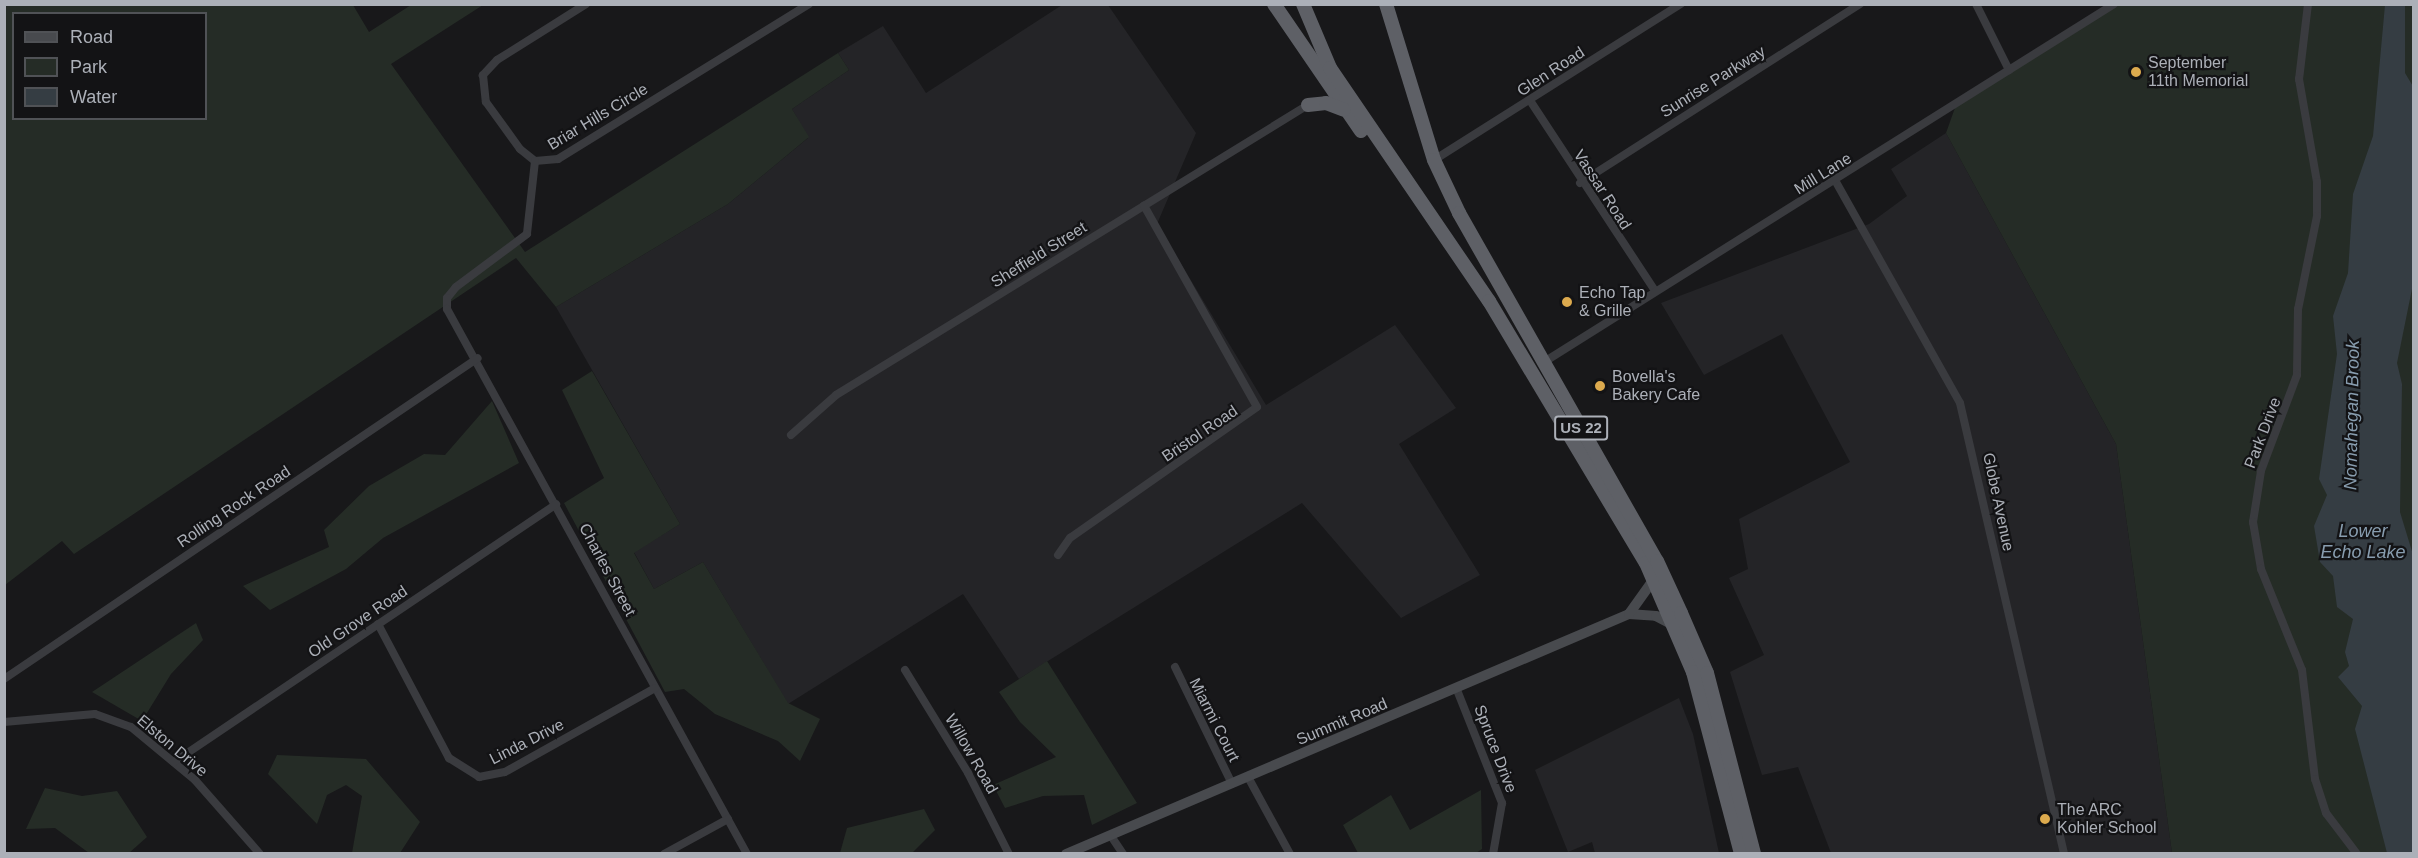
<!DOCTYPE html>
<style>
body{margin:0}
#map{position:relative;width:2418px;height:858px;overflow:hidden;background:#18181a;font-family:Arial,sans-serif}
div>[style]{position:absolute}
.built>*{inset:0;background:#242427}
.green>*{inset:0;background:#252c26}
.water>*{inset:0;background:#353d43}
.minor>*{height:8px;margin:-4px;padding:0 4px;transform-origin:4px;border-radius:4px;background:#3a3b3f}
.secondary>*{height:10px;margin:-5px;padding:0 5px;transform-origin:5px;border-radius:5px;background:#484a4e}
.trunk>*{height:14px;margin:-7px;padding:0 7px;transform-origin:7px;border-radius:7px;background:#5e6066}
.dots>*{width:16px;height:16px;translate:-50% -50%;box-sizing:border-box;border:3px solid #131315;border-radius:50%}
span{translate:-50% -50%;white-space:nowrap;text-align:center;line-height:1.15;-webkit-text-stroke:4.5px #131315;paint-order:stroke}
.shield-label span{padding:2px 4px;background:#131315;border:2px solid;border-radius:4px;-webkit-text-stroke-width:0}
.shield-label{font-size:15px;color:#acb0b8;font-weight:700}
.poi-label{font-size:16px;color:#acb0b8}
.left{translate:0 -50%;text-align:left}
.street-label{font-size:16px;color:#acb0b8}
.water-label{font-size:18px;color:#889daf;font-style:italic}
.frame{position:absolute;inset:0;border:6px solid #acb0b8;pointer-events:none}
.legend{position:absolute;left:12px;top:12px;width:195px;height:108px;box-sizing:border-box;background:#131315;border:2px solid #505256;margin:0;padding:8px 10px;list-style:none;font-size:18px;color:#acb0b8}
.legend li{display:flex;align-items:center;gap:12px;height:30px}
.legend b{width:30px;border:2px solid #505256}
</style>
<div id="map">
<div class="built">
<i style="clip-path:polygon(1062px 5px,1108px 5px,1196px 133px,1157px 224px,1266px 405px,1395px 325px,1456px 408px,1399px 444px,1480px 575px,1401px 618px,1302px 503px,1019px 679px,963px 594px,788px 704px,703px 562px,654px 589px,634px 552px,680px 524px,556px 307px,728px 204px,808px 138px,792px 109px,849px 70px,838px 53px,883px 26px,926px 93px)"></i>
<i style="clip-path:polygon(1946px 133px,2116px 444px,2172px 853px,1831px 853px,1798px 767px,1762px 775px,1730px 672px,1764px 655px,1729px 578px,1748px 569px,1739px 519px,1850px 462px,1782px 334px,1704px 375px,1661px 303px,1869px 224px,1907px 196px,1891px 169px)"></i>
<i style="clip-path:polygon(1679px 698px,1693px 734px,1719px 853px,1595px 853px,1592px 842px,1568px 852px,1535px 770px)"></i>
</div>
<div class="green">
<i style="clip-path:polygon(evenodd,5px 5px,353px 5px,369px 32px,411px 5px,483px 5px,391px 64px,525px 252px,838px 53px,849px 70px,792px 109px,809px 137px,728px 204px,556px 307px,516px 258px,74px 554px,62px 541px,5px 585px,5px 5px,14px 14px,206px 14px,206px 118px,14px 118px,14px 14px)"></i>
<i style="clip-path:polygon(2114px 5px,2413px 5px,2413px 853px,2172px 853px,2116px 444px,1946px 133px,1956px 105px)"></i>
<i style="clip-path:polygon(592px 371px,680px 524px,634px 553px,654px 589px,703px 562px,788px 703px,820px 719px,800px 761px,778px 741px,715px 714px,684px 689px,665px 692px,564px 503px,604px 478px,562px 390px)"></i>
<i style="clip-path:polygon(492px 401px,519px 463px,383px 538px,346px 569px,270px 610px,243px 586px,329px 547px,324px 530px,369px 486px,424px 454px,445px 455px)"></i>
<i style="clip-path:polygon(196px 623px,203px 640px,171px 674px,142px 721px,92px 692px)"></i>
<i style="clip-path:polygon(1047px 661px,1137px 803px,1092px 825px,1084px 795px,1043px 796px,1005px 808px,993px 785px,1056px 757px,1020px 722px,999px 692px)"></i>
<i style="clip-path:polygon(277px 755px,366px 759px,420px 822px,400px 853px,352px 853px,362px 796px,346px 785px,327px 795px,317px 824px,268px 774px)"></i>
<i style="clip-path:polygon(45px 788px,82px 796px,117px 791px,147px 837px,129px 853px,89px 853px,55px 828px,26px 829px)"></i>
<i style="clip-path:polygon(1481px 790px,1482px 849px,1476px 853px,1358px 853px,1343px 825px,1391px 795px,1410px 830px)"></i>
<i style="clip-path:polygon(924px 809px,935px 830px,912px 853px,840px 853px,847px 828px)"></i>
</div>
<div class="water">
<i style="clip-path:polygon(2385px 5px,2405px 5px,2405px 73px,2414px 88px,2413px 284px,2397px 363px,2402px 384px,2400px 512px,2414px 558px,2413px 854px,2387px 853px,2355px 729px,2362px 706px,2338px 677px,2349px 666px,2345px 652px,2353px 619px,2337px 607px,2333px 576px,2320px 562px,2314px 526px,2327px 495px,2319px 479px,2337px 354px,2333px 316px,2348px 273px,2353px 194px,2373px 136px)"></i>
</div>
<div class="minor">
<i style="left:586px;top:4px;width:105px;rotate:147.8deg"></i>
<i style="left:497px;top:60px;width:21px;rotate:133deg"></i>
<i style="left:483px;top:75px;width:27px;rotate:84deg"></i>
<i style="left:486px;top:102px;width:58px;rotate:54.1deg"></i>
<i style="left:520px;top:149px;width:19px;rotate:39deg"></i>
<i style="left:535px;top:161px;width:23px;rotate:-5deg"></i>
<i style="left:558px;top:159px;width:295px;rotate:-31.7deg"></i>
<i style="left:1976px;top:4px;width:74px;rotate:63.4deg"></i>
<i style="left:2308px;top:4px;width:76px;rotate:96.8deg"></i>
<i style="left:2299px;top:79px;width:105px;rotate:80.1deg"></i>
<i style="left:2317px;top:182px;width:34px;rotate:90deg"></i>
<i style="left:2317px;top:216px;width:95px;rotate:101.5deg"></i>
<i style="left:2298px;top:309px;width:66px;rotate:90.9deg"></i>
<i style="left:2297px;top:375px;width:103px;rotate:110.6deg"></i>
<i style="left:2261px;top:471px;width:52px;rotate:98.9deg"></i>
<i style="left:2253px;top:522px;width:48px;rotate:80.3deg"></i>
<i style="left:2261px;top:569px;width:109px;rotate:67.9deg"></i>
<i style="left:2302px;top:670px;width:110px;rotate:83.2deg"></i>
<i style="left:2315px;top:779px;width:36px;rotate:72deg"></i>
<i style="left:2326px;top:813px;width:51px;rotate:52.9deg"></i>
<i style="left:1531px;top:102px;width:226px;rotate:56.7deg"></i>
<i style="left:1434px;top:160px;width:292px;rotate:-32.3deg"></i>
<i style="left:535px;top:161px;width:73px;rotate:96.3deg"></i>
<i style="left:527px;top:234px;width:89px;rotate:143.3deg"></i>
<i style="left:456px;top:287px;width:14px;rotate:129deg"></i>
<i style="left:447px;top:298px;width:11px;rotate:90deg"></i>
<i style="left:447px;top:309px;width:622px;rotate:61.17deg"></i>
<i style="left:1836px;top:182px;width:253px;rotate:60.7deg"></i>
<i style="left:1960px;top:403px;width:463px;rotate:77deg"></i>
<i style="left:1580px;top:183px;width:332px;rotate:-32.6deg"></i>
<i style="left:1544px;top:362px;width:673px;rotate:-32.13deg"></i>
<i style="left:791px;top:435px;width:60px;rotate:-41.6deg"></i>
<i style="left:836px;top:395px;width:554px;rotate:-31.57deg"></i>
<i style="left:1058px;top:555px;width:21px;rotate:-55deg"></i>
<i style="left:1070px;top:538px;width:228px;rotate:-35deg"></i>
<i style="left:1257px;top:407px;width:231px;rotate:-119.3deg"></i>
<i style="left:378px;top:624px;width:152px;rotate:62.1deg"></i>
<i style="left:449px;top:758px;width:36px;rotate:32deg"></i>
<i style="left:479px;top:777px;width:26px;rotate:-11deg"></i>
<i style="left:505px;top:772px;width:172px;rotate:-29.2deg"></i>
<i style="left:1175px;top:667px;width:130px;rotate:64deg"></i>
<i style="left:905px;top:670px;width:121px;rotate:58.5deg"></i>
<i style="left:968px;top:773px;width:91px;rotate:63.2deg"></i>
<i style="left:4px;top:679px;width:572px;rotate:-34.11deg"></i>
<i style="left:1457px;top:690px;width:122px;rotate:68.3deg"></i>
<i style="left:1502px;top:803px;width:52px;rotate:100deg"></i>
<i style="left:4px;top:722px;width:91px;rotate:-5deg"></i>
<i style="left:95px;top:714px;width:38px;rotate:20deg"></i>
<i style="left:131px;top:727px;width:83px;rotate:39.6deg"></i>
<i style="left:195px;top:780px;width:98px;rotate:48.7deg"></i>
<i style="left:174px;top:762px;width:461px;rotate:-34deg"></i>
<i style="left:1248px;top:777px;width:88px;rotate:61.4deg"></i>
<i style="left:1111px;top:836px;width:22px;rotate:56deg"></i>
<i style="left:664px;top:854px;width:73px;rotate:-28.7deg"></i>
</div>
<div class="secondary">
<i style="left:1629px;top:614px;width:27px;rotate:4deg"></i>
<i style="left:1656px;top:616px;width:19px;rotate:28deg"></i>
<i style="left:1066px;top:854px;width:612px;rotate:-23.09deg"></i>
<i style="left:1629px;top:614px;width:43px;rotate:-54.5deg"></i>
</div>
<div class="trunk">
<i style="left:1274px;top:4px;width:154px;rotate:55.6deg"></i>
<i style="left:1303px;top:4px;width:69px;rotate:67.1deg"></i>
<i style="left:1330px;top:68px;width:282px;rotate:55.7deg"></i>
<i style="left:1489px;top:301px;width:305px;rotate:59.1deg"></i>
<i style="left:1646px;top:563px;width:119px;rotate:66.7deg"></i>
<i style="left:1693px;top:672px;width:188px;rotate:75.2deg"></i>
<i style="left:1386px;top:4px;width:163px;rotate:72.9deg"></i>
<i style="left:1434px;top:160px;width:59px;rotate:64.7deg"></i>
<i style="left:1459px;top:213px;width:400px;rotate:60.4deg"></i>
<i style="left:1657px;top:561px;width:57px;rotate:65.2deg"></i>
<i style="left:1681px;top:613px;width:65px;rotate:66.6deg"></i>
<i style="left:1707px;top:673px;width:187px;rotate:75.4deg"></i>
<i style="left:1308px;top:105px;width:18px;rotate:-6deg"></i>
<i style="left:1326px;top:103px;width:19px;rotate:21deg"></i>
</div>
<div class="dots">
<i style="left:2136px;top:72px;background:#dcaa4e"></i>
<i style="left:1567px;top:302px;background:#dcaa4e"></i>
<i style="left:1600px;top:386px;background:#dcaa4e"></i>
<i style="left:2045px;top:819px;background:#dcaa4e"></i>
</div>
<div class="shield-label">
<span style="left:1581px;top:428px">US 22</span>
</div>
<div class="poi-label">
<span class="left" style="left:2148px;top:72px">September<br>11th Memorial</span>
<span class="left" style="left:1579px;top:302px">Echo Tap<br>&amp; Grille</span>
<span class="left" style="left:1612px;top:386px">Bovella's<br>Bakery Cafe</span>
<span class="left" style="left:2057px;top:819px">The ARC<br>Kohler School</span>
</div>
<div class="street-label">
<span style="left:1551px;top:72px;rotate:-33deg">Glen Road</span>
<span style="left:1713px;top:82px;rotate:-32deg">Sunrise Parkway</span>
<span style="left:598px;top:117px;rotate:-31deg">Briar Hills Circle</span>
<span style="left:1823px;top:174px;rotate:-32deg">Mill Lane</span>
<span style="left:1602px;top:190px;rotate:57deg">Vassar Road</span>
<span style="left:1039px;top:255px;rotate:-32deg">Sheffield Street</span>
<span style="left:2263px;top:433px;rotate:-69deg">Park Drive</span>
<span style="left:1200px;top:434px;rotate:-34deg">Bristol Road</span>
<span style="left:1998px;top:502px;rotate:78deg">Globe Avenue</span>
<span style="left:234px;top:507px;rotate:-34deg">Rolling Rock Road</span>
<span style="left:607px;top:570px;rotate:62deg">Charles Street</span>
<span style="left:358px;top:622px;rotate:-34deg">Old Grove Road</span>
<span style="left:1214px;top:720px;rotate:63deg">Miarmi Court</span>
<span style="left:1342px;top:722px;rotate:-23deg">Summit Road</span>
<span style="left:527px;top:742px;rotate:-27deg">Linda Drive</span>
<span style="left:172px;top:746px;rotate:40deg">Elston Drive</span>
<span style="left:1495px;top:749px;rotate:69deg">Spruce Drive</span>
<span style="left:971px;top:754px;rotate:60deg">Willow Road</span>
</div>
<div class="water-label">
<span style="left:2352px;top:415px;rotate:-89deg">Nomahegan Brook</span>
<span style="left:2363px;top:542px">Lower<br>Echo Lake</span>
</div>
<div class="frame"></div>
<ul class="legend">
<li><b style="height:8px;background:#484a4e"></b>Road</li>
<li><b style="height:16px;background:#252c26"></b>Park</li>
<li><b style="height:16px;background:#353d43"></b>Water</li>
</ul>
</div>
